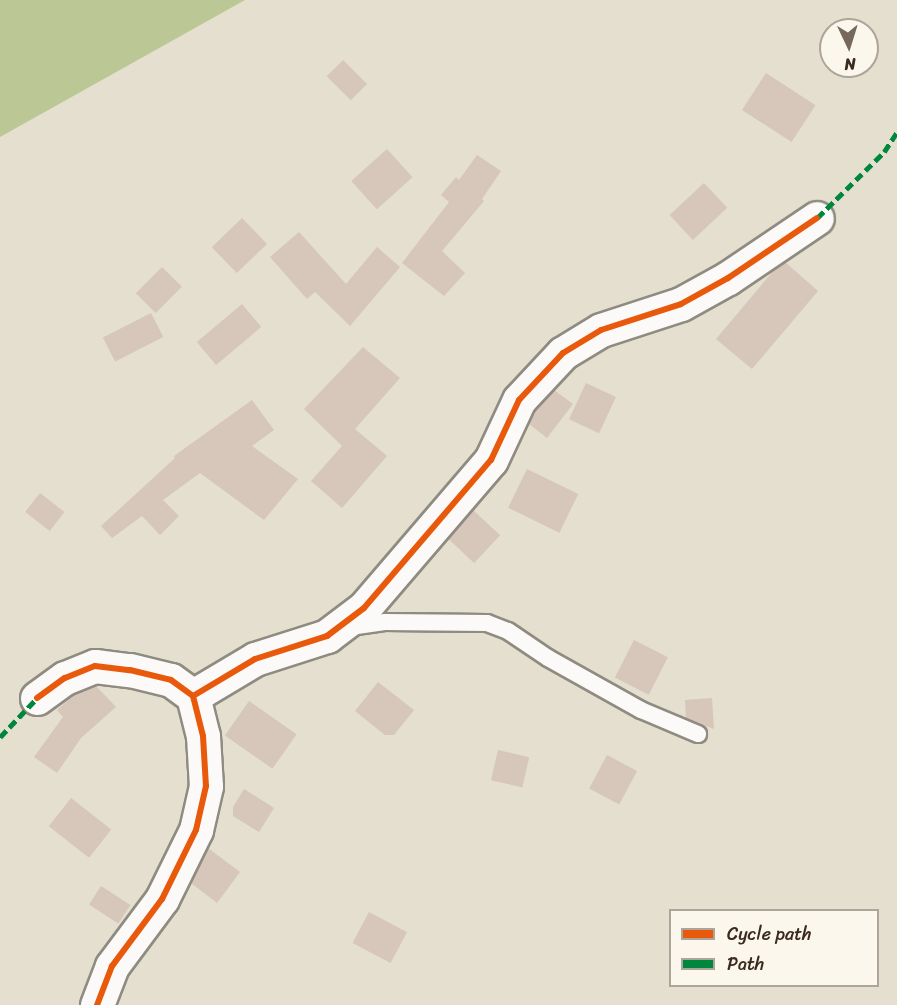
<!DOCTYPE html>
<style>
body{margin:0}
#map{position:relative;width:897px;height:1005px;overflow:hidden;background:#e4dfce;font-family:Sriracha,sans-serif}
div>[style]{position:absolute}
.forest>*{inset:0;background:#bbc895}
.building>*{inset:0;background:#d7c6ba;transform-origin:0 0}
.roads{filter:drop-shadow(2px 0 #908b80) drop-shadow(-2px 0 #908b80) drop-shadow(0 2px #908b80) drop-shadow(0 -2px #908b80)}
.service>*{height:16px;margin:-8px;padding:0 8px;transform-origin:8px;border-radius:8px;background:#fbfaf8}
.minor>*{height:33px;margin:-16.5px;padding:0 16.5px;transform-origin:16.5px;border-radius:16.5px;background:#fbfaf8}
.quiet>*{height:4.5px;margin-top:-2.25px;transform-origin:0;background:repeating-linear-gradient(90deg,#00873e 0 9px,transparent 0 13.5px)}
.cycleway>*{height:6px;margin:-3px;padding:0 3px;transform-origin:3px;border-radius:3px;background:#e8590c}
span{translate:-50% -50%;white-space:nowrap;text-align:center;line-height:1.15;-webkit-text-stroke:6px #fbf7ec;paint-order:stroke}
.legend{position:absolute;left:669px;top:909px;width:210px;height:78px;box-sizing:border-box;background:#fbf7ec;border:2px solid #aea59a;margin:0;padding:8px 10px;list-style:none;font-size:18px;color:#3b2a1e}
.legend li{display:flex;align-items:center;gap:12px;height:30px}
.legend b{width:30px;border:2px solid #aea59a}
.north{position:absolute;left:819px;top:18px;width:60px;height:60px;box-sizing:border-box;background:#fbf7ec;border:2px solid #aea59a;border-radius:50%;rotate:176deg;font-size:16px;font-weight:700;line-height:24px;text-align:center;color:#3b2a1e}
.north::after{content:'';display:block;margin:auto;width:21px;height:27px;background:#76695c;clip-path:polygon(50% 0,100% 100%,50% 72%,0 100%)}
</style>
<div id="map">
<div class="forest">
<i style="clip-path:polygon(0 0,245px 0,0 137px)"></i>
</div>
<div class="building">
<i style="left:343px;top:60px;width:34px;height:23px;rotate:45deg"></i>
<i style="left:766px;top:73px;width:59px;height:44px;rotate:33deg"></i>
<i style="left:387px;top:149px;width:38px;height:48px;rotate:48deg"></i>
<i style="clip-path:polygon(477px 155px,501px 171px,482px 199px,484px 201px,442px 251px,465px 273px,444px 296px,402px 263px,449px 202px,441px 195px,456px 177px,459px 180px)"></i>
<i style="left:704px;top:183px;width:34px;height:47px;rotate:47deg"></i>
<i style="left:242px;top:218px;width:36px;height:42px;rotate:46deg"></i>
<i style="clip-path:polygon(299px 232px,346px 284px,377px 247px,400px 267px,350px 326px,315px 292px,307px 299px,270px 257px)"></i>
<i style="clip-path:polygon(785px 262px,818px 291px,752px 369px,716px 339px,774px 270px)"></i>
<i style="left:162px;top:267px;width:28px;height:37px;rotate:45deg"></i>
<i style="left:242px;top:304px;width:30px;height:59px;rotate:50deg"></i>
<i style="left:151px;top:313px;width:27px;height:54px;rotate:63deg"></i>
<i style="clip-path:polygon(363px 347px,400px 378px,355px 429px,387px 456px,342px 508px,311px 481px,342px 446px,304px 409px)"></i>
<i style="left:586px;top:383px;width:33px;height:40px;rotate:25deg"></i>
<i style="clip-path:polygon(554px 390px,573px 404px,547px 438px,529px 424px,535px 411px)"></i>
<i style="clip-path:polygon(252px 400px,274px 430px,252px 446px,298px 479px,264px 520px,200px 473px,163px 500px,179px 516px,160px 535px,142px 516px,112px 538px,101px 526px,175px 458px,174px 456px)"></i>
<i style="left:527px;top:469px;width:57px;height:43px;rotate:26deg"></i>
<i style="left:40px;top:493px;width:31px;height:24px;rotate:38deg"></i>
<i style="left:473px;top:510px;width:37px;height:38px;rotate:43deg"></i>
<i style="left:634px;top:640px;width:38px;height:42px;rotate:27deg"></i>
<i style="clip-path:polygon(378px 682px,414px 710px,394px 735px,385px 735px,355px 711px)"></i>
<i style="clip-path:polygon(96px 686px,116px 707px,81px 738px,57px 773px,34px 757px,63px 717px,57px 710px,74px 695px)"></i>
<i style="clip-path:polygon(712px 698px,714px 729px,686px 718px,685px 700px)"></i>
<i style="left:249px;top:701px;width:58px;height:42px;rotate:35deg"></i>
<i style="left:498px;top:750px;width:32px;height:31px;rotate:13deg"></i>
<i style="left:607px;top:755px;width:34px;height:38px;rotate:28deg"></i>
<i style="clip-path:polygon(244px 789px,274px 808px,259px 832px,233px 816px,233px 807px)"></i>
<i style="left:71px;top:798px;width:51px;height:36px;rotate:38deg"></i>
<i style="clip-path:polygon(208px 848px,240px 872px,217px 903px,191px 883px)"></i>
<i style="left:101px;top:886px;width:35px;height:22px;rotate:33deg"></i>
<i style="left:369px;top:912px;width:43px;height:35px;rotate:28deg"></i>
</div>
<div class="roads">
<div class="service">
<i style="left:350px;top:627px;width:35px;rotate:-8deg"></i>
<i style="left:385px;top:622px;width:102px;rotate:0.6deg"></i>
<i style="left:487px;top:623px;width:22px;rotate:21deg"></i>
<i style="left:508px;top:631px;width:48px;rotate:34deg"></i>
<i style="left:548px;top:658px;width:107px;rotate:29.2deg"></i>
<i style="left:641px;top:710px;width:62px;rotate:22.8deg"></i>
</div>
<div class="minor">
<i style="left:193px;top:696px;width:72px;rotate:-30.8deg"></i>
<i style="left:255px;top:659px;width:76px;rotate:-17.7deg"></i>
<i style="left:327px;top:636px;width:46px;rotate:-37.1deg"></i>
<i style="left:364px;top:608px;width:195px;rotate:-49.4deg"></i>
<i style="left:491px;top:460px;width:66px;rotate:-65deg"></i>
<i style="left:519px;top:400px;width:64px;rotate:-46.9deg"></i>
<i style="left:563px;top:353px;width:44px;rotate:-31.2deg"></i>
<i style="left:601px;top:330px;width:84px;rotate:-18deg"></i>
<i style="left:681px;top:304px;width:54px;rotate:-29deg"></i>
<i style="left:728px;top:278px;width:107px;rotate:-34deg"></i>
<i style="left:37px;top:698px;width:34px;rotate:-36deg"></i>
<i style="left:65px;top:678px;width:32px;rotate:-22deg"></i>
<i style="left:95px;top:666px;width:35px;rotate:7deg"></i>
<i style="left:130px;top:670px;width:42px;rotate:13.7deg"></i>
<i style="left:171px;top:680px;width:27px;rotate:36deg"></i>
<i style="left:193px;top:696px;width:41px;rotate:76deg"></i>
<i style="left:203px;top:736px;width:50px;rotate:86.6deg"></i>
<i style="left:206px;top:786px;width:45px;rotate:102.8deg"></i>
<i style="left:196px;top:830px;width:77px;rotate:116.2deg"></i>
<i style="left:162px;top:899px;width:84px;rotate:126.7deg"></i>
<i style="left:112px;top:966px;width:42px;rotate:111deg"></i>
</div>
</div>
<div class="quiet">
<i style="left:817px;top:218px;width:94px;rotate:-44.6deg"></i>
<i style="left:884px;top:152px;width:24px;rotate:-57deg"></i>
<i style="left:0;top:737px;width:54px;rotate:-46.5deg"></i>
</div>
<div class="cycleway">
<i style="left:193px;top:696px;width:72px;rotate:-30.8deg"></i>
<i style="left:255px;top:659px;width:76px;rotate:-17.7deg"></i>
<i style="left:327px;top:636px;width:46px;rotate:-37.1deg"></i>
<i style="left:364px;top:608px;width:195px;rotate:-49.4deg"></i>
<i style="left:491px;top:460px;width:66px;rotate:-65deg"></i>
<i style="left:519px;top:400px;width:64px;rotate:-46.9deg"></i>
<i style="left:563px;top:353px;width:44px;rotate:-31.2deg"></i>
<i style="left:601px;top:330px;width:84px;rotate:-18deg"></i>
<i style="left:681px;top:304px;width:54px;rotate:-29deg"></i>
<i style="left:728px;top:278px;width:107px;rotate:-34deg"></i>
<i style="left:37px;top:698px;width:34px;rotate:-36deg"></i>
<i style="left:65px;top:678px;width:32px;rotate:-22deg"></i>
<i style="left:95px;top:666px;width:35px;rotate:7deg"></i>
<i style="left:130px;top:670px;width:42px;rotate:13.7deg"></i>
<i style="left:171px;top:680px;width:27px;rotate:36deg"></i>
<i style="left:193px;top:696px;width:41px;rotate:76deg"></i>
<i style="left:203px;top:736px;width:50px;rotate:86.6deg"></i>
<i style="left:206px;top:786px;width:45px;rotate:102.8deg"></i>
<i style="left:196px;top:830px;width:77px;rotate:116.2deg"></i>
<i style="left:162px;top:899px;width:84px;rotate:126.7deg"></i>
<i style="left:112px;top:966px;width:42px;rotate:111deg"></i>
</div>
<ul class="legend">
<li><b style="height:8px;background:#e8590c"></b>Cycle path</li>
<li><b style="height:8px;background:#00873e"></b>Path</li>
</ul>
<div class="north">N</div>
</div>
